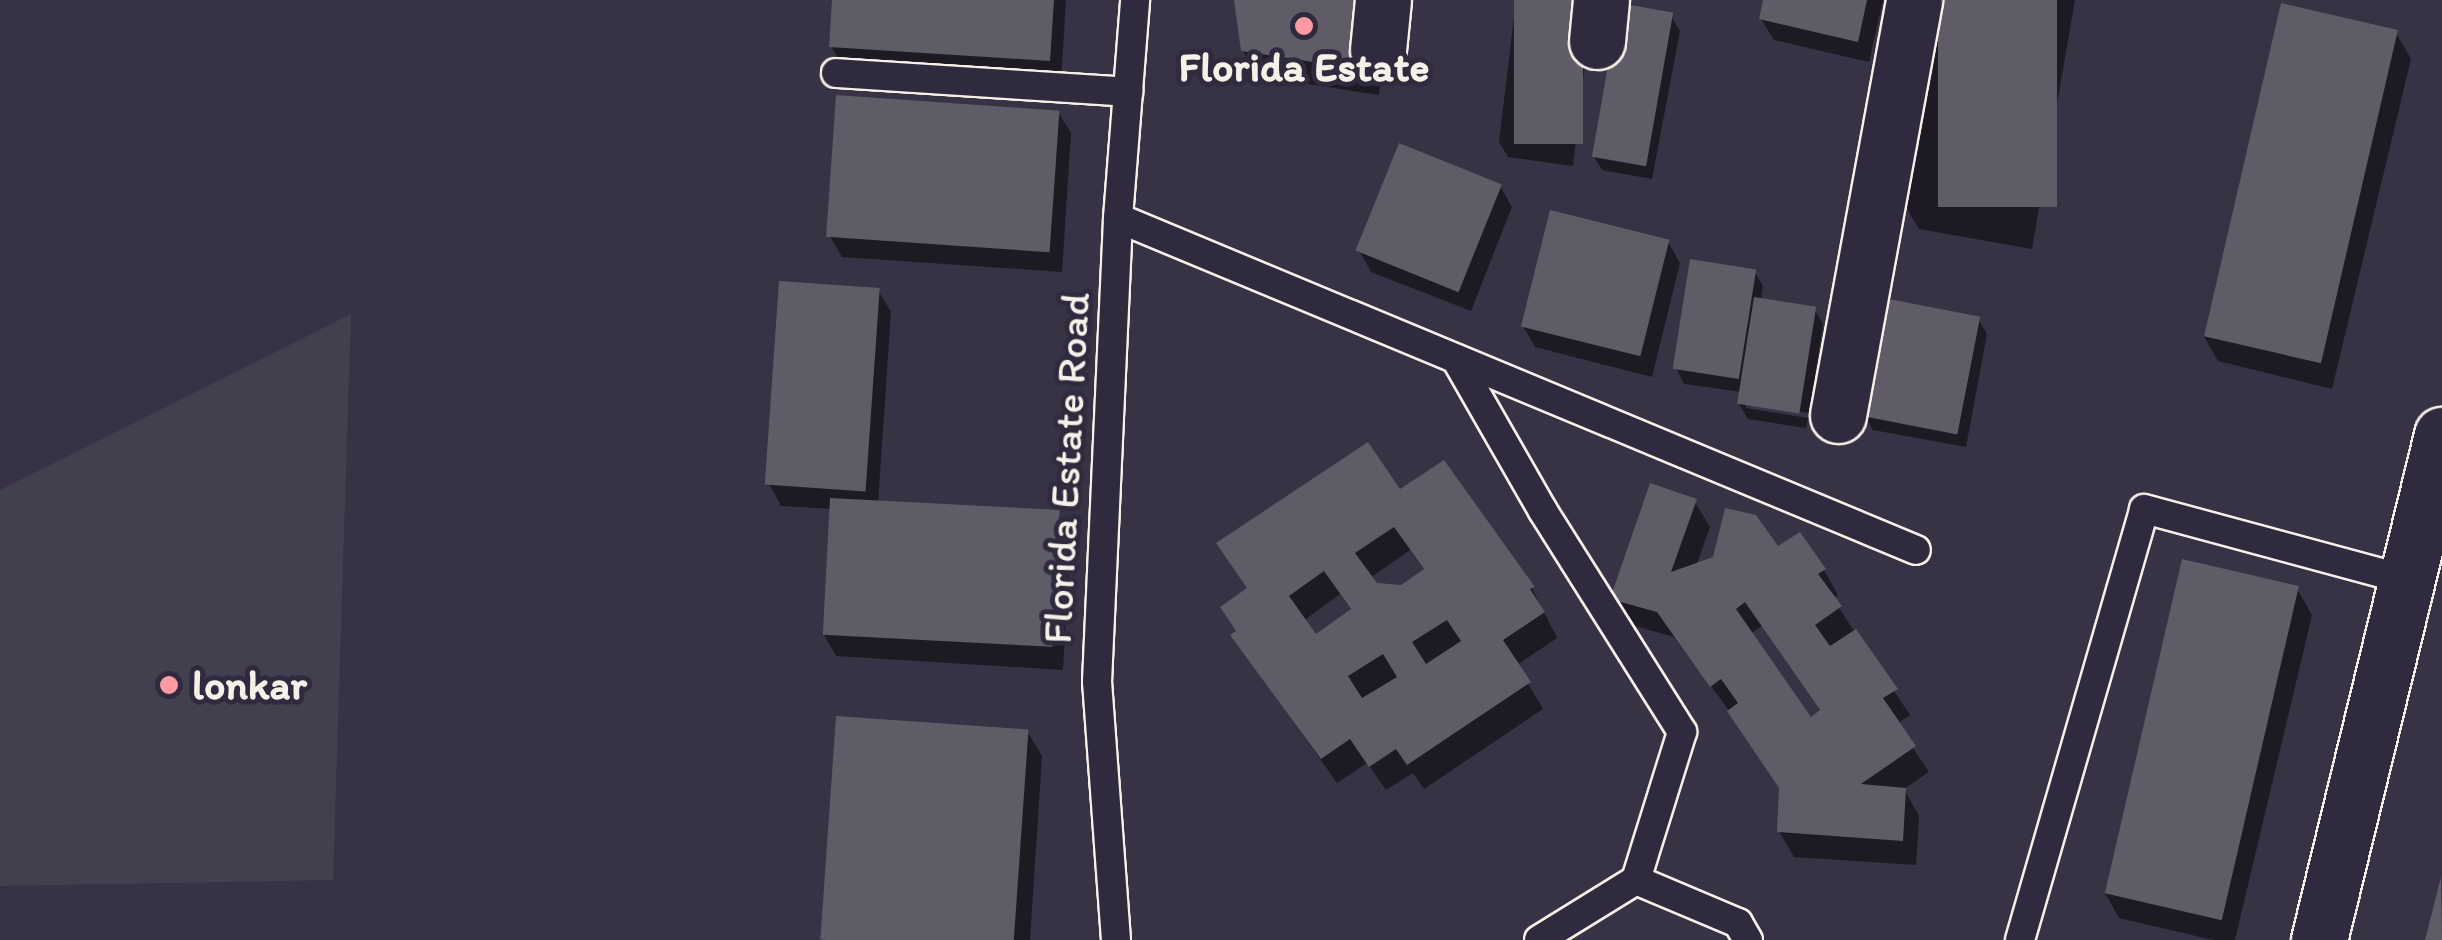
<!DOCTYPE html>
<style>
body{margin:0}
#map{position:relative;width:2442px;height:940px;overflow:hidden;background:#373244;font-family:Itim,sans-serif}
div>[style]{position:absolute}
.built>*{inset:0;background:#433f4e}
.shadow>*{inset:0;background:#0007}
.building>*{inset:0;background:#5f5c67;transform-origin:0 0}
.roads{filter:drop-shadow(2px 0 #f4f1e8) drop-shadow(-2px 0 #f4f1e8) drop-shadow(0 2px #f4f1e8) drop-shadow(0 -2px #f4f1e8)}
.lane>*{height:28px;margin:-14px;padding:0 14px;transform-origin:14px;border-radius:14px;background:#2f2a3d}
.street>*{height:55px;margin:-27.5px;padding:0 27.5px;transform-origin:27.5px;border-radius:27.5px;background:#2f2a3d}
.dots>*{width:28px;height:28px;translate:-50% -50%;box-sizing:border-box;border:5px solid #2f2a3d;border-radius:50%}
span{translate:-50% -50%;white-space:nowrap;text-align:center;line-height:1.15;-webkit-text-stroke:10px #2f2a3d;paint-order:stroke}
.poi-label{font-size:42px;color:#f4f1e8;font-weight:700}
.left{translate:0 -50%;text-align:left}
.street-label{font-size:42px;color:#f4f1e8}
</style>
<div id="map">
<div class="built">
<i style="clip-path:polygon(351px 314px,333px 880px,0 886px,0 490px)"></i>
</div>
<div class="shadow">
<i style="clip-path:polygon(834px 0,1066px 0,1061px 81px,844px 67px,831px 46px)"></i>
<i style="clip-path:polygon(1237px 0,1390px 0,1379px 95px,1258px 76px,1243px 51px)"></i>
<i style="clip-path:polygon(1516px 0,1591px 13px,1573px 166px,1508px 157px,1499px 142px)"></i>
<i style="clip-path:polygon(1766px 0,1883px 0,1869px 62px,1774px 40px,1761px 19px)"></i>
<i style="clip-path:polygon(1940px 0,2075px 0,2032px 249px,1919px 229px,1904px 204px)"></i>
<i style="clip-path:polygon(1671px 16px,1680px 31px,1652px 179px,1602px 170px,1593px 155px)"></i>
<i style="clip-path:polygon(2396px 33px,2411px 59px,2332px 389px,2218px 361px,2204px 336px)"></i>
<i style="clip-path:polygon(1058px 112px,1071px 133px,1062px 272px,842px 257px,830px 236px)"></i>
<i style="clip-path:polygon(1500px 186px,1512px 207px,1471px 311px,1371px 272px,1359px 250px)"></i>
<i style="clip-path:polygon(1668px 242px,1680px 263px,1652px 377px,1535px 347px,1523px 326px)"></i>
<i style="clip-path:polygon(1754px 271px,1763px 286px,1761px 301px,1814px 309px,1823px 324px,1809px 413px,1746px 403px,1746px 408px,1808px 418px,1806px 428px,1748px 419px,1739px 404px,1741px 392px,1684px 384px,1676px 368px)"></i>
<i style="clip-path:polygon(878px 290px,891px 312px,878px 503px,1059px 515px,1071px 536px,1063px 670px,836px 656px,824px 635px,832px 509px,781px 506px,769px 484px)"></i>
<i style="clip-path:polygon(1978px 318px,1987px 334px,1966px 447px,1873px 430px,1864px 415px)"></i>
<i style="clip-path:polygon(evenodd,1399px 493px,1532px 588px,1557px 638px,1517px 665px,1543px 709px,1424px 789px,1413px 773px,1386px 790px,1367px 763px,1337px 783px,1233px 636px,1399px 493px,1410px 550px,1425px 571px,1401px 588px,1375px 586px,1370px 578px,1410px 550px,1399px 493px,1340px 594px,1352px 611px,1316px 638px,1303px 621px,1340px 594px)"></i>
<i style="clip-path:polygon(evenodd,1695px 502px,1710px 527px,1696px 566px,1777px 550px,1824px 570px,1838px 595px,1833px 599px,1910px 715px,1897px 724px,1929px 772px,1904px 789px,1919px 816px,1916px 865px,1794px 857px,1779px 831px,1782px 791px,1728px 709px,1674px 637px,1628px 624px,1613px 598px,1695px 502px,1762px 626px,1821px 712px,1810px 720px,1750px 634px,1762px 626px)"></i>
<i style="clip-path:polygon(2297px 589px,2312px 615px,2235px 940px,2213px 940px,2119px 918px,2105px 893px)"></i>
<i style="clip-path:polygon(1027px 731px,1042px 756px,1030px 940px,825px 940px)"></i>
</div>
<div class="building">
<i style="clip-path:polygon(832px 0,1054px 0,1050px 61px,829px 47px)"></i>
<i style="clip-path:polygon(1234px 0,1374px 0,1365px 70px,1241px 51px)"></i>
<i style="left:1514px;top:0;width:69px;height:144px"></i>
<i style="clip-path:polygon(1763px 0,1867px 0,1858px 42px,1759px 19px)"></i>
<i style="left:1938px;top:0;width:119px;height:207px"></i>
<i style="left:1619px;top:3px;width:55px;height:156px;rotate:10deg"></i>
<i style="left:2281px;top:3px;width:120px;height:342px;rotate:13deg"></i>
<i style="left:836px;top:95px;width:224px;height:142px;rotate:4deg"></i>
<i style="left:1399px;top:143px;width:111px;height:116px;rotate:22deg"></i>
<i style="left:1550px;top:210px;width:123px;height:120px;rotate:14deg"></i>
<i style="left:1690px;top:259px;width:67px;height:111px;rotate:9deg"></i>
<i style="left:779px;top:281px;width:101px;height:204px;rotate:4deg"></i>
<i style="left:1754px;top:297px;width:63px;height:108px;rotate:9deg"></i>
<i style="left:1884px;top:298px;width:98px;height:120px;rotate:11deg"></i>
<i style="clip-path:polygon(evenodd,1368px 442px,1400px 489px,1444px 460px,1535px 587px,1530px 589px,1545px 612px,1503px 640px,1531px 682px,1407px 765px,1396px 749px,1369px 767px,1350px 739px,1321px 759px,1230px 635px,1236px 631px,1220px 607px,1247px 588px,1216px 543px,1368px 442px,1394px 527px,1424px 569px,1401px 585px,1377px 583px,1355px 553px,1394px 527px,1368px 442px,1324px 571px,1351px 609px,1316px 634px,1289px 596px,1324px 571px,1368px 442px,1447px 620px,1461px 641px,1426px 664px,1412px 642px,1447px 620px,1368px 442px,1383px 654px,1397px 677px,1362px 698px,1348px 676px,1383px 654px)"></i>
<i style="clip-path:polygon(evenodd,1650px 483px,1697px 499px,1671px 572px,1713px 557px,1725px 508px,1756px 515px,1778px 546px,1800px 532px,1826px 569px,1818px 574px,1842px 606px,1815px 625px,1830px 646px,1856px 629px,1898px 689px,1883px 698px,1916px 746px,1861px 784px,1906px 788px,1903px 841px,1777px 832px,1779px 788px,1727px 711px,1738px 703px,1721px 679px,1710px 687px,1657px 612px,1610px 599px,1650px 483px,1745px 602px,1820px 710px,1811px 717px,1736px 609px,1745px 602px)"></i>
<i style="left:830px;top:498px;width:230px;height:137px;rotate:3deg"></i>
<i style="left:2182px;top:559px;width:120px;height:343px;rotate:13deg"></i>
<i style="left:836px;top:716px;width:193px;height:224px;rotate:4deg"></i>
<i style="clip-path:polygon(2441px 877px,2442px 940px,2425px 940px)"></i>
</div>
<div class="roads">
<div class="lane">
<i style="left:836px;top:73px;width:293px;rotate:3.7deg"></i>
<i style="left:1118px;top:218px;width:864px;rotate:22.59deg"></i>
<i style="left:1456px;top:359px;width:175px;rotate:60.2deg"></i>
<i style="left:1543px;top:511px;width:261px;rotate:57.8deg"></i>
<i style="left:1682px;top:732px;width:155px;rotate:107.3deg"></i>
<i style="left:1636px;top:880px;width:114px;rotate:148.3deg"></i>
<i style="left:1636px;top:880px;width:111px;rotate:22.9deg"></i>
<i style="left:1738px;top:923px;width:20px;rotate:60deg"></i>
<i style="left:1116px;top:940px;width:259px;rotate:-94.2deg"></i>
<i style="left:1097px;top:682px;width:464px;rotate:-87.4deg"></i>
<i style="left:1118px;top:218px;width:219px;rotate:-85.5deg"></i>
<i style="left:2020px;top:940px;width:448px;rotate:-73.9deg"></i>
<i style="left:2144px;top:509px;width:269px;rotate:15.1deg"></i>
</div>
<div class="street">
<i style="left:1597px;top:41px;width:41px;rotate:-84.4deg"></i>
<i style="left:1378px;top:50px;width:50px;rotate:-84.3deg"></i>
<i style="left:1838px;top:415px;width:422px;rotate:-79.6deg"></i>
<i style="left:2319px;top:940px;width:520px;rotate:-76.31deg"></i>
</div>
</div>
<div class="dots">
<i style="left:1304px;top:26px;background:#ff9aa2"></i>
<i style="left:169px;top:685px;background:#ff9aa2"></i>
</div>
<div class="poi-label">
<span style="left:1304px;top:67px">Florida Estate</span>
<span class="left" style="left:192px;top:685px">lonkar</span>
</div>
<div class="street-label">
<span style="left:1066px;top:468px;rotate:-87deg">Florida Estate Road</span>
</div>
</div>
